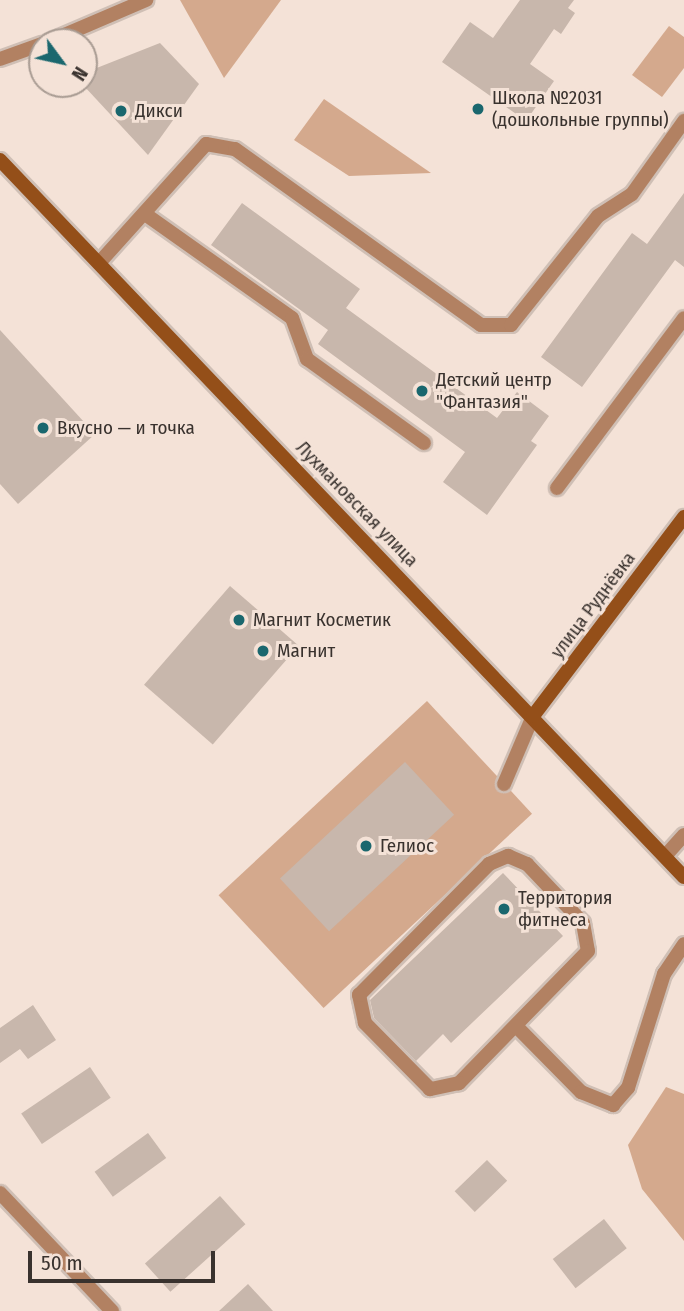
<!DOCTYPE html>
<meta charset="utf-8">
<style>
body{margin:0}
#map{position:relative;width:684px;height:1311px;overflow:hidden;background:#f4e2d7;font-family:"Fira Sans Condensed",sans-serif}
div>[style]{position:absolute}
.green>*{inset:0;background:#d4a98d;transform-origin:0 0}
.building>*{inset:0;background:#c8b7ac;transform-origin:0 0}
.roads{filter:drop-shadow(2px 0 #cfbfb5) drop-shadow(-2px 0 #cfbfb5) drop-shadow(0 2px #cfbfb5) drop-shadow(0 -2px #cfbfb5)}
.lane>*{height:14px;margin:-7px;padding:0 7px;transform-origin:7px;border-radius:7px;background:#b28162}
.street>*{height:14px;margin:-7px;padding:0 7px;transform-origin:7px;border-radius:7px;background:#b28162}
.secondary>*{height:14px;margin:-7px;padding:0 7px;transform-origin:7px;border-radius:7px;background:#944f19}
.dots>*{width:19px;height:19px;translate:-50% -50%;box-sizing:border-box;border:4px solid #f4e2d7;border-radius:50%}
span{translate:-50% -50%;white-space:nowrap;text-align:center;line-height:1.15;-webkit-text-stroke:6px #f4e2d7;paint-order:stroke}
.poi-label{font-size:19px;color:#39322e}
.left{translate:0 -50%;text-align:left}
.street-label{font-size:19px;color:#39322e}
.north{position:absolute;left:28px;top:28px;width:70px;height:70px;box-sizing:border-box;background:#f4e2d7;border:2px solid #a99c93;border-radius:50%;rotate:123deg;font-size:19px;font-weight:700;line-height:28px;text-align:center;color:#39322e}
.north::after{content:'';display:block;margin:auto;width:24px;height:32px;background:#1a676e;clip-path:polygon(50% 0,100% 100%,50% 72%,0 100%)}
.scale{position:absolute;left:28px;top:1251px;width:187px;height:32px;box-sizing:border-box;border:4px solid #39322e;border-top:0;padding-left:9px;font-size:21px;line-height:24px;white-space:nowrap;color:#39322e;-webkit-text-stroke:5px #f4e2d7;paint-order:stroke}
</style>
<div id="map">
<div class="green">
<i style="clip-path:polygon(180px 0,281px 0,224px 78px)"></i>
<i style="clip-path:polygon(669px 26px,684px 37px,684px 68px,662px 97px,632px 75px)"></i>
<i style="clip-path:polygon(324px 99px,431px 173px,349px 176px,294px 140px)"></i>
<i style="left:427px;top:701px;width:154px;height:285px;rotate:47deg"></i>
<i style="clip-path:polygon(666px 1087px,684px 1094px,684px 1241px,642px 1189px,628px 1145px)"></i>
</div>
<div class="building">
<i style="clip-path:polygon(520px 0,574px 0,568px 8px,575px 13px,561px 34px,554px 29px,530px 64px,554px 81px,526px 121px,442px 62px,470px 22px,493px 38px)"></i>
<i style="clip-path:polygon(160px 43px,199px 84px,148px 155px,84px 86px,84px 73px)"></i>
<i style="clip-path:polygon(684px 193px,684px 267px,675px 260px,582px 387px,541px 357px,632px 233px,647px 244px)"></i>
<i style="clip-path:polygon(242px 203px,360px 289px,346px 308px,497px 418px,517px 392px,549px 416px,531px 441px,537px 445px,487px 515px,443px 482px,465px 452px,318px 344px,328px 330px,211px 245px)"></i>
<i style="clip-path:polygon(0 330px,95px 434px,18px 504px,0 484px)"></i>
<i style="left:230px;top:586px;width:91px;height:131px;rotate:41deg"></i>
<i style="left:405px;top:762px;width:72px;height:171px;rotate:47deg"></i>
<i style="clip-path:polygon(503px 873px,563px 936px,451px 1043px,443px 1034px,416px 1061px,374px 1018px,370px 1000px)"></i>
<i style="clip-path:polygon(33px 1005px,56px 1040px,28px 1059px,20px 1049px,0 1063px,0 1028px)"></i>
<i style="left:90px;top:1067px;width:37px;height:83px;rotate:56deg"></i>
<i style="left:148px;top:1133px;width:31px;height:66px;rotate:54deg"></i>
<i style="left:487px;top:1160px;width:29px;height:45px;rotate:46deg"></i>
<i style="left:220px;top:1196px;width:38px;height:101px;rotate:48deg"></i>
<i style="left:604px;top:1219px;width:37px;height:65px;rotate:52deg"></i>
<i style="clip-path:polygon(248px 1284px,273px 1311px,219px 1311px)"></i>
</div>
<div class="roads">
<div class="lane">
<i style="left:48px;top:42px;width:107px;rotate:-23.2deg"></i>
<i style="left:0;top:59px;width:45px;rotate:-19.7deg"></i>
<i style="left:145px;top:214px;width:180px;rotate:35.3deg"></i>
<i style="left:292px;top:318px;width:44px;rotate:69.9deg"></i>
<i style="left:307px;top:359px;width:144px;rotate:35.7deg"></i>
<i style="left:99px;top:263px;width:160px;rotate:-48deg"></i>
<i style="left:206px;top:144px;width:29px;rotate:10deg"></i>
<i style="left:235px;top:149px;width:302px;rotate:35.6deg"></i>
<i style="left:481px;top:325px;width:30px"></i>
<i style="left:511px;top:325px;width:139px;rotate:-51.4deg"></i>
<i style="left:598px;top:216px;width:40px;rotate:-32.9deg"></i>
<i style="left:632px;top:194px;width:90px;rotate:-54.5deg"></i>
<i style="left:557px;top:488px;width:212px;rotate:-53.2deg"></i>
<i style="left:504px;top:784px;width:74px;rotate:-66.9deg"></i>
<i style="left:666px;top:855px;width:27px;rotate:-48deg"></i>
<i style="left:508px;top:856px;width:21px;rotate:23deg"></i>
<i style="left:527px;top:864px;width:81px;rotate:46.5deg"></i>
<i style="left:583px;top:923px;width:28px;rotate:80deg"></i>
<i style="left:588px;top:951px;width:185px;rotate:134.3deg"></i>
<i style="left:459px;top:1083px;width:30px;rotate:168deg"></i>
<i style="left:430px;top:1089px;width:93px;rotate:-134.6deg"></i>
<i style="left:365px;top:1023px;width:29px;rotate:-102deg"></i>
<i style="left:359px;top:995px;width:185px;rotate:-45.2deg"></i>
<i style="left:489px;top:864px;width:21px;rotate:-23deg"></i>
<i style="left:516px;top:1026px;width:93px;rotate:45.4deg"></i>
<i style="left:581px;top:1092px;width:35px;rotate:22deg"></i>
<i style="left:613px;top:1105px;width:23px;rotate:-49deg"></i>
<i style="left:628px;top:1088px;width:120px;rotate:-72.5deg"></i>
<i style="left:664px;top:974px;width:36px;rotate:-56deg"></i>
</div>
<div class="street">
<i style="left:0;top:1193px;width:163px;rotate:46.5deg"></i>
</div>
<div class="secondary">
<i style="left:0;top:160px;width:991px;rotate:46.35deg"></i>
<i style="left:533px;top:716px;width:250px;rotate:-52.8deg"></i>
</div>
</div>
<div class="dots">
<i style="left:478px;top:109px;background:#1a676e"></i>
<i style="left:121px;top:111px;background:#1a676e"></i>
<i style="left:422px;top:391px;background:#1a676e"></i>
<i style="left:43px;top:428px;background:#1a676e"></i>
<i style="left:239px;top:620px;background:#1a676e"></i>
<i style="left:263px;top:651px;background:#1a676e"></i>
<i style="left:366px;top:846px;background:#1a676e"></i>
<i style="left:504px;top:909px;background:#1a676e"></i>
</div>
<div class="poi-label">
<span class="left" style="left:492px;top:109px">Школа №2031<br>(дошкольные группы)</span>
<span class="left" style="left:135px;top:111px">Дикси</span>
<span class="left" style="left:436px;top:391px">Детский центр<br>"Фантазия"</span>
<span class="left" style="left:57px;top:428px">Вкусно — и точка</span>
<span class="left" style="left:253px;top:620px">Магнит Косметик</span>
<span class="left" style="left:277px;top:651px">Магнит</span>
<span class="left" style="left:380px;top:846px">Гелиос</span>
<span class="left" style="left:518px;top:909px">Территория<br>фитнеса</span>
</div>
<div class="street-label">
<span style="left:357px;top:504px;rotate:46deg">Лухмановская улица</span>
<span style="left:593px;top:605px;rotate:-53deg">улица Руднёвка</span>
</div>
<div class="north">N</div>
<div class="scale">50 m</div>
</div>
